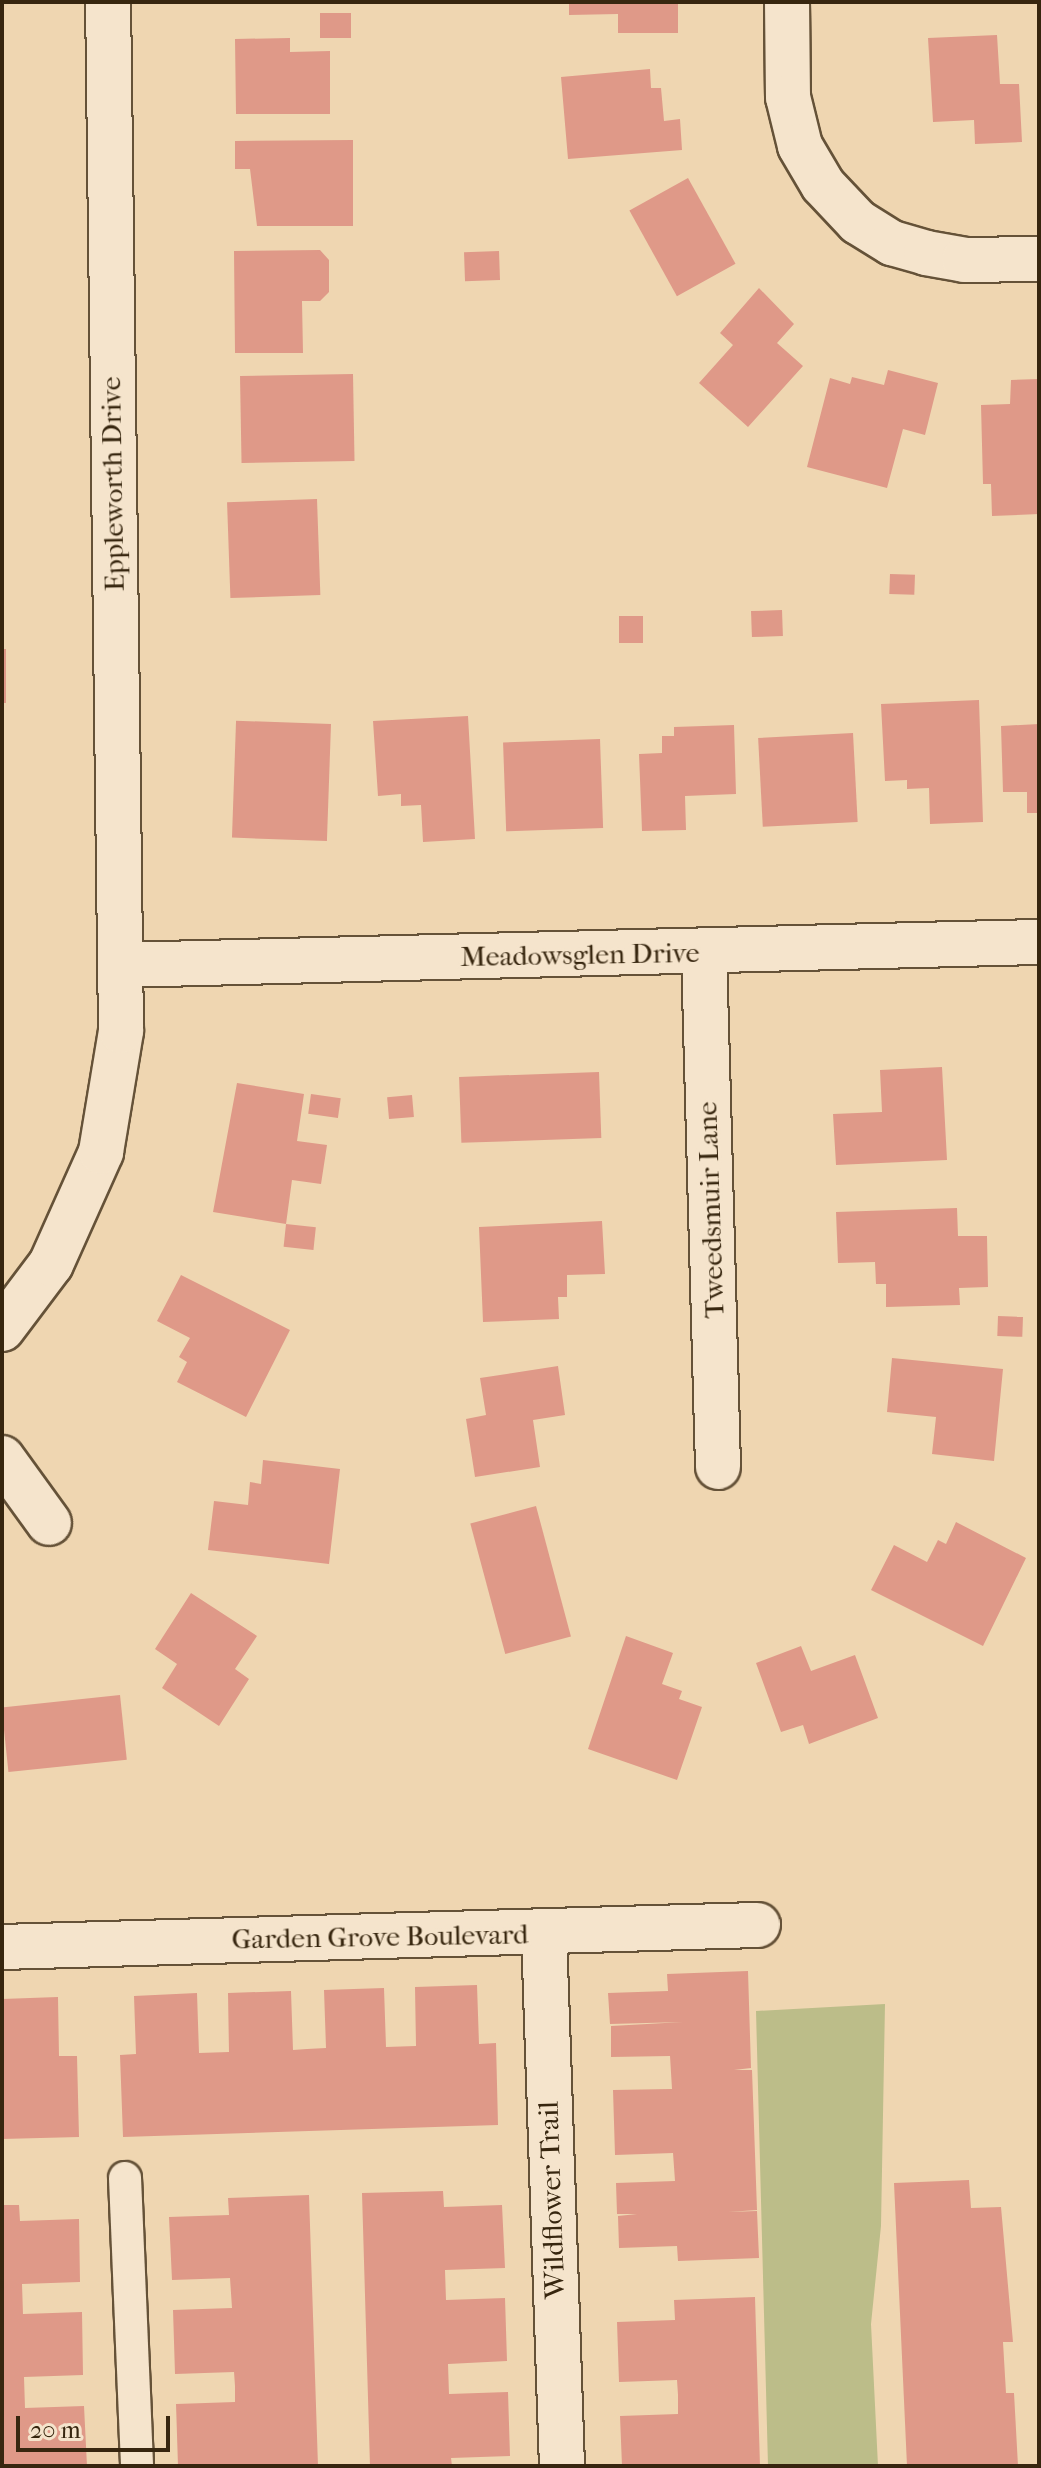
<!DOCTYPE html>
<style>
body{margin:0}
#map{position:relative;width:1041px;height:2468px;overflow:hidden;background:#efd6b1;font-family:"IM FELL French Canon",serif}
div>[style]{position:absolute}
.green>*{inset:0;background:#bcbd89}
.building>*{inset:0;background:#df9988;transform-origin:0 0}
.roads{filter:drop-shadow(2px 0 #655238) drop-shadow(-2px 0 #655238) drop-shadow(0 2px #655238) drop-shadow(0 -2px #655238)}
.service>*{height:32px;margin:-16px;padding:0 16px;transform-origin:16px;border-radius:16px;background:#f5e4cc}
.minor>*{height:44px;margin:-22px;padding:0 22px;transform-origin:22px;border-radius:22px;background:#f5e4cc}
span{translate:-50% -50%;white-space:nowrap;text-align:center;line-height:1.15;-webkit-text-stroke:6px #f5e4cc;paint-order:stroke}
.street-label{font-size:28px;color:#37260f}
.frame{position:absolute;inset:0;border:4px solid #37260f;pointer-events:none}
.scale{position:absolute;left:16px;top:2416px;width:154px;height:36px;box-sizing:border-box;border:4px solid #37260f;border-top:0;padding-left:10px;font-size:24px;line-height:28px;white-space:nowrap;color:#37260f;-webkit-text-stroke:6px #f5e4cc;paint-order:stroke}
</style>
<div id="map">
<div class="green">
<i style="clip-path:polygon(885px 2004px,881px 2226px,871px 2324px,878px 2466px,768px 2466px,756px 2011px)"></i>
</div>
<div class="building">
<i style="clip-path:polygon(569px 2px,678px 2px,678px 33px,618px 33px,618px 14px,569px 15px)"></i>
<i style="left:320px;top:13px;width:31px;height:25px"></i>
<i style="clip-path:polygon(997px 35px,1000px 84px,1019px 84px,1022px 142px,975px 144px,974px 120px,933px 122px,928px 38px)"></i>
<i style="clip-path:polygon(290px 38px,290px 52px,330px 51px,330px 114px,236px 114px,235px 39px)"></i>
<i style="clip-path:polygon(650px 69px,651px 88px,661px 88px,664px 121px,680px 119px,682px 150px,568px 159px,561px 77px)"></i>
<i style="clip-path:polygon(353px 140px,353px 226px,257px 226px,250px 169px,235px 169px,235px 141px)"></i>
<i style="left:688px;top:178px;width:98px;height:67px;rotate:61deg"></i>
<i style="clip-path:polygon(320px 250px,329px 260px,329px 292px,320px 301px,302px 301px,303px 353px,235px 353px,234px 251px)"></i>
<i style="left:499px;top:251px;width:29px;height:35px;rotate:88deg"></i>
<i style="clip-path:polygon(759px 288px,794px 324px,777px 343px,803px 366px,748px 427px,699px 383px,733px 345px,720px 333px)"></i>
<i style="clip-path:polygon(888px 370px,938px 383px,925px 435px,903px 429px,887px 488px,807px 467px,830px 378px,850px 384px,852px 377px,884px 385px)"></i>
<i style="left:353px;top:374px;width:87px;height:113px;rotate:89deg"></i>
<i style="clip-path:polygon(1039px 379px,1039px 514px,992px 516px,991px 484px,983px 484px,981px 405px,1010px 404px,1011px 380px)"></i>
<i style="left:317px;top:499px;width:96px;height:90px;rotate:88deg"></i>
<i style="left:890px;top:574px;width:25px;height:20px;rotate:2deg"></i>
<i style="left:782px;top:610px;width:26px;height:31px;rotate:88deg"></i>
<i style="left:619px;top:616px;width:24px;height:27px"></i>
<i style="left:2px;top:649px;width:4px;height:54px"></i>
<i style="clip-path:polygon(979px 700px,983px 822px,930px 824px,929px 788px,907px 789px,907px 780px,885px 781px,881px 704px)"></i>
<i style="clip-path:polygon(468px 716px,475px 839px,423px 842px,421px 805px,401px 806px,401px 794px,378px 796px,373px 721px)"></i>
<i style="left:331px;top:724px;width:117px;height:95px;rotate:92deg"></i>
<i style="clip-path:polygon(1039px 724px,1039px 813px,1027px 813px,1027px 792px,1003px 792px,1001px 726px)"></i>
<i style="clip-path:polygon(734px 725px,736px 794px,685px 796px,686px 830px,642px 831px,639px 754px,662px 753px,662px 736px,674px 736px,674px 727px)"></i>
<i style="left:853px;top:733px;width:89px;height:95px;rotate:87deg"></i>
<i style="left:600px;top:739px;width:89px;height:97px;rotate:88deg"></i>
<i style="clip-path:polygon(942px 1067px,947px 1160px,836px 1165px,833px 1114px,882px 1112px,880px 1070px)"></i>
<i style="left:599px;top:1072px;width:66px;height:140px;rotate:88deg"></i>
<i style="clip-path:polygon(237px 1083px,304px 1094px,297px 1141px,327px 1145px,321px 1184px,292px 1180px,286px 1224px,213px 1212px)"></i>
<i style="left:311px;top:1094px;width:30px;height:20px;rotate:8deg"></i>
<i style="left:412px;top:1095px;width:22px;height:25px;rotate:85deg"></i>
<i style="clip-path:polygon(957px 1208px,958px 1236px,987px 1236px,988px 1287px,959px 1288px,960px 1305px,886px 1307px,886px 1284px,876px 1284px,875px 1262px,838px 1263px,836px 1212px)"></i>
<i style="clip-path:polygon(602px 1221px,605px 1274px,567px 1275px,567px 1297px,558px 1297px,559px 1319px,483px 1322px,479px 1227px)"></i>
<i style="left:286px;top:1224px;width:30px;height:23px;rotate:6deg"></i>
<i style="clip-path:polygon(181px 1275px,290px 1330px,246px 1417px,177px 1382px,187px 1362px,179px 1357px,190px 1338px,157px 1321px)"></i>
<i style="left:998px;top:1316px;width:25px;height:20px;rotate:2deg"></i>
<i style="clip-path:polygon(892px 1358px,1003px 1369px,994px 1461px,932px 1454px,936px 1417px,887px 1412px)"></i>
<i style="clip-path:polygon(558px 1366px,565px 1415px,533px 1420px,540px 1467px,475px 1477px,466px 1419px,486px 1415px,480px 1378px)"></i>
<i style="clip-path:polygon(263px 1460px,340px 1469px,329px 1564px,208px 1550px,214px 1501px,248px 1505px,250px 1482px,261px 1484px)"></i>
<i style="left:536px;top:1506px;width:135px;height:68px;rotate:75deg"></i>
<i style="clip-path:polygon(956px 1522px,1026px 1558px,983px 1646px,871px 1590px,894px 1545px,927px 1562px,938px 1540px,946px 1544px)"></i>
<i style="clip-path:polygon(191px 1593px,257px 1636px,235px 1669px,249px 1679px,219px 1726px,162px 1688px,177px 1664px,155px 1649px)"></i>
<i style="clip-path:polygon(626px 1636px,673px 1653px,662px 1684px,682px 1691px,679px 1699px,702px 1707px,677px 1780px,588px 1749px)"></i>
<i style="clip-path:polygon(801px 1646px,811px 1671px,855px 1655px,878px 1718px,809px 1744px,803px 1725px,781px 1732px,756px 1663px)"></i>
<i style="left:120px;top:1695px;width:65px;height:119px;rotate:84deg"></i>
<i style="clip-path:polygon(748px 1971px,751px 2068px,734px 2070px,752px 2070px,757px 2210px,728px 2212px,757px 2211px,759px 2258px,678px 2261px,677px 2246px,619px 2248px,618px 2216px,637px 2214px,617px 2214px,616px 2183px,675px 2181px,673px 2153px,615px 2155px,613px 2090px,672px 2089px,670px 2056px,611px 2057px,611px 2026px,683px 2022px,610px 2024px,608px 1993px,668px 1991px,667px 1974px)"></i>
<i style="clip-path:polygon(477px 1985px,479px 2044px,496px 2043px,498px 2125px,123px 2137px,120px 2055px,136px 2054px,134px 1996px,197px 1993px,199px 2053px,229px 2052px,228px 1993px,291px 1991px,293px 2050px,307px 2049px,326px 2048px,324px 1990px,384px 1988px,386px 2047px,416px 2046px,415px 1987px)"></i>
<i style="clip-path:polygon(58px 1997px,59px 2056px,77px 2056px,79px 2137px,2px 2139px,2px 1999px)"></i>
<i style="clip-path:polygon(969px 2180px,971px 2208px,1001px 2207px,1013px 2342px,1003px 2342px,1006px 2393px,1014px 2393px,1018px 2466px,907px 2466px,894px 2183px)"></i>
<i style="clip-path:polygon(443px 2191px,444px 2207px,502px 2205px,505px 2268px,445px 2270px,446px 2300px,505px 2298px,507px 2361px,448px 2364px,449px 2394px,508px 2392px,510px 2456px,451px 2458px,452px 2466px,370px 2466px,362px 2193px)"></i>
<i style="clip-path:polygon(309px 2195px,318px 2466px,178px 2466px,176px 2404px,235px 2402px,235px 2386px,234px 2372px,175px 2374px,173px 2310px,232px 2308px,230px 2278px,172px 2280px,169px 2217px,229px 2215px,228px 2198px)"></i>
<i style="clip-path:polygon(2px 2205px,19px 2205px,20px 2221px,79px 2219px,80px 2282px,22px 2284px,23px 2314px,82px 2312px,83px 2375px,24px 2377px,25px 2408px,84px 2406px,87px 2466px,2px 2466px)"></i>
<i style="clip-path:polygon(755px 2297px,760px 2466px,622px 2466px,620px 2416px,678px 2414px,678px 2395px,677px 2380px,619px 2382px,617px 2322px,675px 2320px,674px 2300px)"></i>
</div>
<div class="roads">
<div class="service">
<i style="left:125px;top:2178px;width:288px;rotate:87.6deg"></i>
</div>
<div class="minor">
<i style="left:787px;top:2px;width:95px;rotate:89.4deg"></i>
<i style="left:788px;top:97px;width:50px;rotate:76.2deg"></i>
<i style="left:800px;top:146px;width:45px;rotate:59.5deg"></i>
<i style="left:823px;top:185px;width:51px;rotate:46.6deg"></i>
<i style="left:858px;top:222px;width:40px;rotate:32deg"></i>
<i style="left:892px;top:243px;width:35px;rotate:16deg"></i>
<i style="left:926px;top:253px;width:39px;rotate:10deg"></i>
<i style="left:964px;top:260px;width:75px;rotate:-0.8deg"></i>
<i style="left:704px;top:953px;width:514px;rotate:88.44deg"></i>
<i style="left:122px;top:965px;width:917px;rotate:-1.44deg"></i>
<i style="left:2px;top:1329px;width:81px;rotate:-53deg"></i>
<i style="left:51px;top:1264px;width:123px;rotate:-65.9deg"></i>
<i style="left:101px;top:1152px;width:123px;rotate:-80.6deg"></i>
<i style="left:121px;top:1031px;width:1029px;rotate:-90.72deg"></i>
<i style="left:2px;top:1458px;width:80px;rotate:54.1deg"></i>
<i style="left:544px;top:1933px;width:533px;rotate:88.07deg"></i>
<i style="left:2px;top:1947px;width:756px;rotate:-1.67deg"></i>
</div>
</div>
<div class="street-label">
<span style="left:113px;top:484px;rotate:-91deg">Eppleworth Drive</span>
<span style="left:580px;top:955px;rotate:-1deg">Meadowsglen Drive</span>
<span style="left:711px;top:1210px;rotate:-92deg">Tweedsmuir Lane</span>
<span style="left:380px;top:1937px;rotate:-1deg">Garden Grove Boulevard</span>
<span style="left:552px;top:2200px;rotate:-92deg">Wildflower Trail</span>
</div>
<div class="frame"></div>
<div class="scale">20 m</div>
</div>
